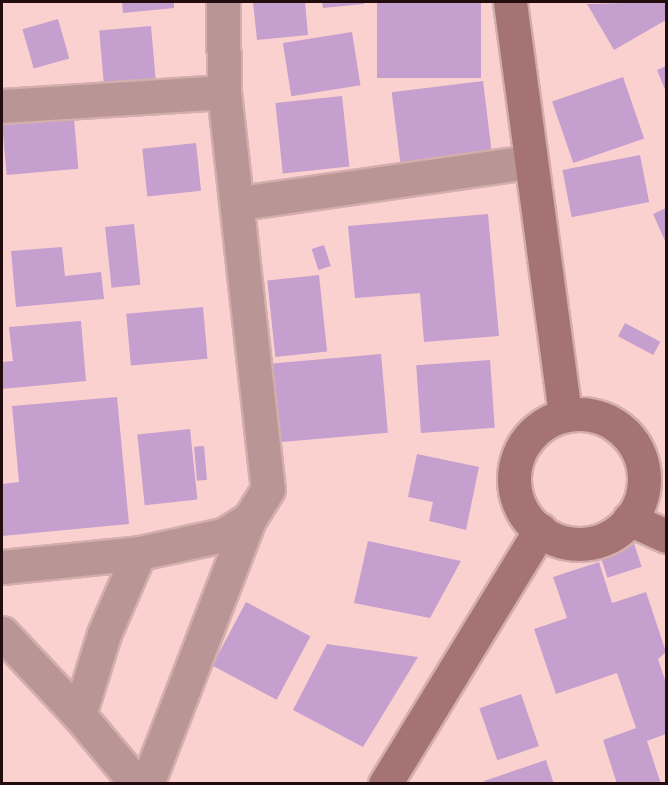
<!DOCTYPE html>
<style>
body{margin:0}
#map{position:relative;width:668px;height:785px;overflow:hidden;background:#fbd1d0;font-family:"Noto Sans",sans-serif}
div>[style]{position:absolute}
.building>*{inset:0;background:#c59fce;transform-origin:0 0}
.roads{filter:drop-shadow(2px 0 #d4aead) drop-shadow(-2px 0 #d4aead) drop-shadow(0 2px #d4aead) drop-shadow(0 -2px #d4aead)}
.street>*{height:33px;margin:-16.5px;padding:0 16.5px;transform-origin:16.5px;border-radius:16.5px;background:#b99695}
.secondary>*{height:33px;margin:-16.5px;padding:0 16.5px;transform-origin:16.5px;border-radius:16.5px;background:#a57373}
.secondary>.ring{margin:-16.5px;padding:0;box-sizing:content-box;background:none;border:33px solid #a57373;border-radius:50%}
span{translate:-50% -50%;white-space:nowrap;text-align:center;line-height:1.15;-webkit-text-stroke:4.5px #fefefe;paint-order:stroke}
.frame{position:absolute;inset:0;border:3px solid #230c0d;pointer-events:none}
</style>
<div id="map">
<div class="building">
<i style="clip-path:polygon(122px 2px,174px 2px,174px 8px,123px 13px)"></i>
<i style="clip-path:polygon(253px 2px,305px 2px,308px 35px,257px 40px)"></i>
<i style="clip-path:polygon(322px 2px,364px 2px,364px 4px,323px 8px)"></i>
<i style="left:377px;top:2px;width:104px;height:76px"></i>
<i style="clip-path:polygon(666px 2px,666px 20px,614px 50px,587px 4px)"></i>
<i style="left:58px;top:19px;width:41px;height:37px;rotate:74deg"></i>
<i style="left:151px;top:26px;width:55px;height:52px;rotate:85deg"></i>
<i style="left:352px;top:32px;width:54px;height:70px;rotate:81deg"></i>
<i style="clip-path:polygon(666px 66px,666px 92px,657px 70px)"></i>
<i style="left:623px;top:77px;width:65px;height:75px;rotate:71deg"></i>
<i style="left:483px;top:81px;width:78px;height:92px;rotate:83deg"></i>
<i style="left:342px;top:96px;width:71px;height:67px;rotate:84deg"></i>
<i style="left:74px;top:119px;width:50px;height:72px;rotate:85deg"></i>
<i style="left:196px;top:143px;width:48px;height:54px;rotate:84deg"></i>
<i style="left:640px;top:155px;width:48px;height:79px;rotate:79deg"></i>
<i style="clip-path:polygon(666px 208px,666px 243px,653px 214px)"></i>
<i style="clip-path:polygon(488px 214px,499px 336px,424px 342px,420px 293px,355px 298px,348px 226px)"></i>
<i style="left:134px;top:224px;width:61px;height:29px;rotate:84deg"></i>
<i style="left:324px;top:245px;width:22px;height:13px;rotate:72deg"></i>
<i style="clip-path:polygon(62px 247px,65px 276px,101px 272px,104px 299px,16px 307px,11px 251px)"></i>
<i style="left:319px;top:275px;width:77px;height:52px;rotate:84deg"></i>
<i style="left:203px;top:307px;width:52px;height:77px;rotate:85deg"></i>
<i style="clip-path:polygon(81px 321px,86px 381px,2px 389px,2px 362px,13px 361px,9px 327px)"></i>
<i style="left:625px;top:323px;width:40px;height:15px;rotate:28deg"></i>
<i style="left:381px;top:354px;width:79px;height:115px;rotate:85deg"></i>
<i style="left:490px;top:360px;width:68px;height:74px;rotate:86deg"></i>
<i style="clip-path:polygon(117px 397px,129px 524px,2px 536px,2px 484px,19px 482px,12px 406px)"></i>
<i style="left:190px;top:429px;width:71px;height:53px;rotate:84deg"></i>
<i style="left:204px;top:446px;width:34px;height:10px;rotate:85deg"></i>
<i style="clip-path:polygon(417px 454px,479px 467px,466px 530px,429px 521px,433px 502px,408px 497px)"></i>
<i style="left:633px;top:540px;width:28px;height:36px;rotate:72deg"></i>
<i style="clip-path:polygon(368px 541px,461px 561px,430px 618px,354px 603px)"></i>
<i style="clip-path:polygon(599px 562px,612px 603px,646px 592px,666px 652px,658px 659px,666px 683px,666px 734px,647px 741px,661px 784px,617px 784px,603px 740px,636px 728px,617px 673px,556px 694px,534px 629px,567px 618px,553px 577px)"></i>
<i style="left:246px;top:602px;width:73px;height:72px;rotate:28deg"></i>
<i style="clip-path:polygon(327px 644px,418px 657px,363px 747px,293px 710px)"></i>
<i style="left:521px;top:694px;width:55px;height:44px;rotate:71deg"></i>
<i style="clip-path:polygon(546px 760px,554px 784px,485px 784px,484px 781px)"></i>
</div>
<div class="roads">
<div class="street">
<i style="left:223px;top:2px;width:90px;rotate:89.4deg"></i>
<i style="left:2px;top:106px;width:222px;rotate:-3.6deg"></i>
<i style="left:224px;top:92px;width:399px;rotate:83.7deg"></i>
<i style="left:268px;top:489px;width:36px;rotate:122deg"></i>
<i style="left:249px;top:519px;width:31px;rotate:148deg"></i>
<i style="left:223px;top:535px;width:86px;rotate:167.9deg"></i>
<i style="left:139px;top:553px;width:88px;rotate:113.4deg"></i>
<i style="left:104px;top:634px;width:85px;rotate:107.2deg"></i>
<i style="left:79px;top:715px;width:90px;rotate:50deg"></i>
<i style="left:240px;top:203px;width:292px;rotate:-8.1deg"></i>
<i style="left:2px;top:567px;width:138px;rotate:-5.8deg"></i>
<i style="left:2px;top:633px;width:112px;rotate:46.8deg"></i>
<i style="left:147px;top:784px;width:284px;rotate:-68.9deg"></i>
</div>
<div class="secondary">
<i style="left:510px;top:2px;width:417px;rotate:82.4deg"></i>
<i class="ring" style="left:514px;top:414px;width:97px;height:97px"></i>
<i style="left:629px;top:519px;width:41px;rotate:24.7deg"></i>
<i style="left:385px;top:784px;width:298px;rotate:-58.6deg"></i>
</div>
</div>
<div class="frame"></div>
</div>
